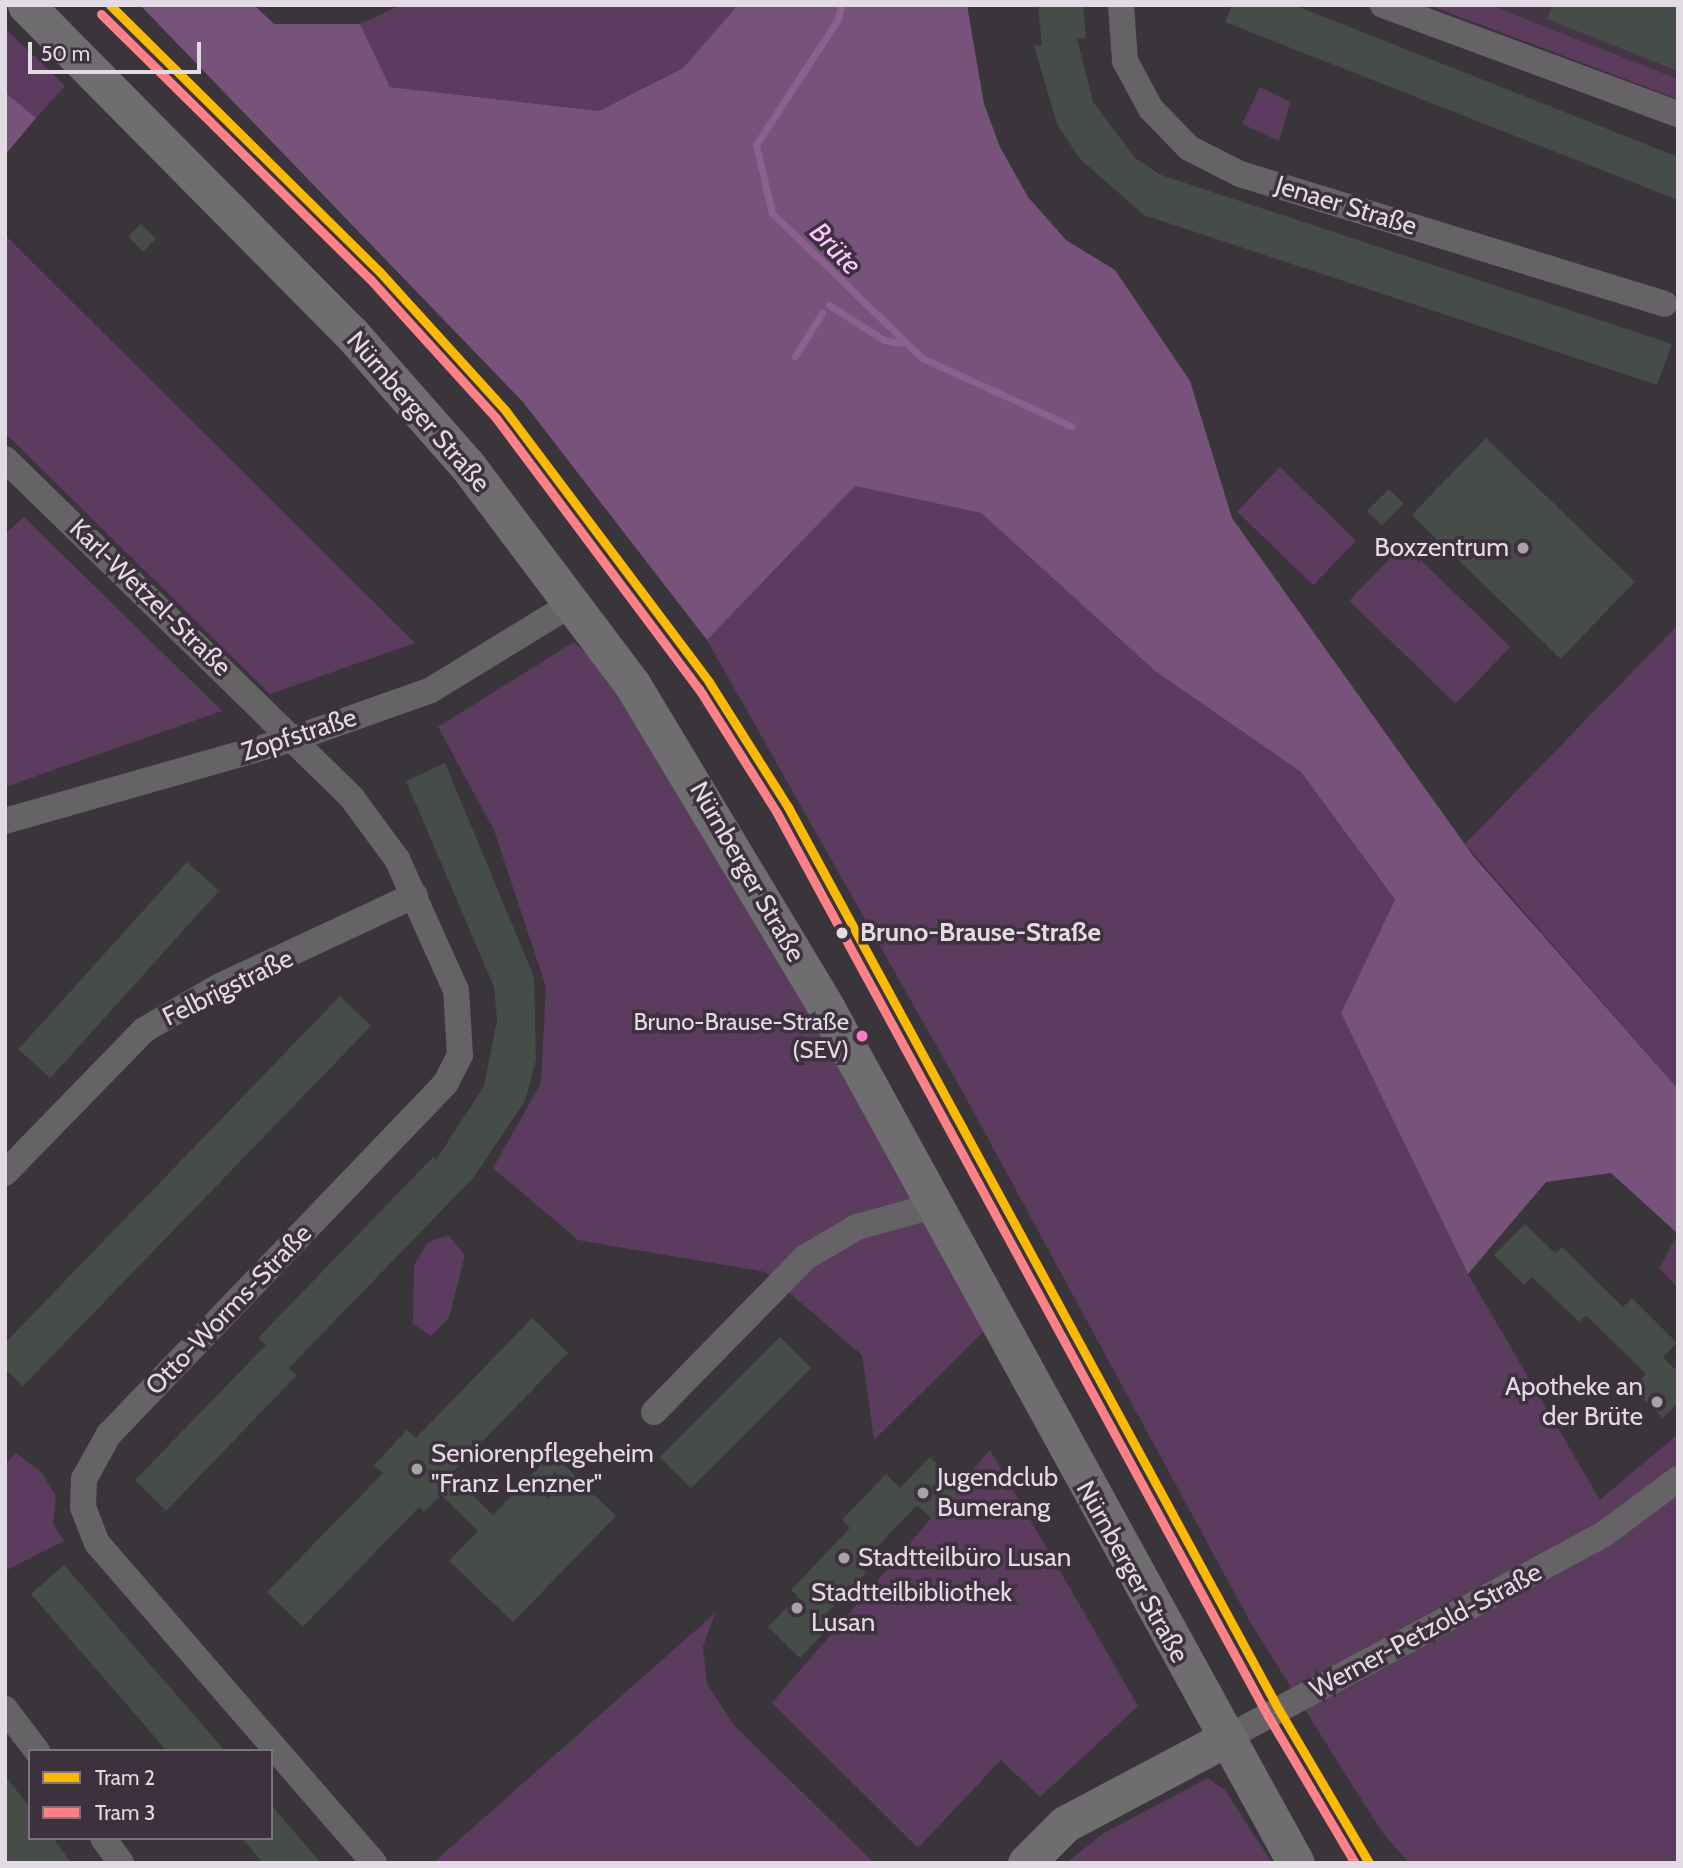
<!DOCTYPE html>
<meta charset="utf-8">
<style>
body{margin:0}
#map{position:relative;width:1683px;height:1868px;overflow:hidden;background:#3a343b;font-family:Cabin,sans-serif}
div>[style]{position:absolute}
.built>*{inset:0;background:#453646}
.green>*{inset:0;background:#5b3c5e;transform-origin:0 0}
.forest>*{inset:0;background:#77537c}
.stream>*{height:7px;margin:-3.5px;padding:0 3.5px;transform-origin:3.5px;border-radius:3.5px;background:#89628e}
.building>*{inset:0;background:#464c48;transform-origin:0 0}
.street>*{height:26px;margin:-13px;padding:0 13px;transform-origin:13px;border-radius:13px;background:#656366}
.secondary>*{height:37px;margin:-18.5px;padding:0 18.5px;transform-origin:18.5px;border-radius:18.5px;background:#706d71}
.tram-1>*{height:9px;margin:-4.5px;padding:0 4.5px;transform-origin:4.5px;border-radius:4.5px;background:#fbba00}
.tram-2>*{height:9px;margin:-4.5px;padding:0 4.5px;transform-origin:4.5px;border-radius:4.5px;background:#ff8087}
.dots>*{width:19px;height:19px;translate:-50% -50%;box-sizing:border-box;border:4px solid #3d313e;border-radius:50%}
span{translate:-50% -50%;white-space:nowrap;text-align:center;line-height:1.15;-webkit-text-stroke:7px #3d313e;paint-order:stroke}
.bus-label{font-size:24px;color:#e3dbe3}
.right{translate:-100% -50%;text-align:right}
.street-label{font-size:26px;color:#e3dbe3}
.poi-label{font-size:26px;color:#e3dbe3}
.left{translate:0 -50%;text-align:left}
.stop-label{font-size:26px;color:#e3dbe3;font-weight:700}
.water-label{font-size:28px;color:#fac7ff;font-style:italic}
.frame{position:absolute;inset:0;border:7px solid #e3dbe3;pointer-events:none}
.legend{position:absolute;left:28px;top:1749px;width:245px;height:91px;box-sizing:border-box;background:#3d313e;border:2px solid #7f7580;margin:0;padding:9px 12px;list-style:none;font-size:21px;color:#e3dbe3}
.legend li{display:flex;align-items:center;gap:14px;height:35px}
.legend b{width:35px;border:2px solid #7f7580}
.scale{position:absolute;left:28px;top:42px;width:173px;height:32px;box-sizing:border-box;border:4px solid #e3dbe3;border-top:0;padding-left:9px;font-size:21px;line-height:24px;white-space:nowrap;color:#e3dbe3;-webkit-text-stroke:5px #3d313e;paint-order:stroke}
</style>
<div id="map">
<div class="built">
<i style="clip-path:polygon(1490px 5px,1678px 5px,1678px 79px,1521px 18px)"></i>
</div>
<div class="green">
<i style="clip-path:polygon(401px 5px,738px 5px,683px 68px,599px 111px,390px 87px,360px 24px)"></i>
<i style="clip-path:polygon(1428px 5px,1490px 5px,1678px 79px,1678px 99px)"></i>
<i style="clip-path:polygon(5px 28px,65px 86px,36px 118px,5px 92px)"></i>
<i style="clip-path:polygon(1260px 87px,1290px 102px,1279px 141px,1242px 124px)"></i>
<i style="clip-path:polygon(5px 235px,415px 643px,270px 694px,5px 433px)"></i>
<i style="left:1280px;top:467px;width:106px;height:62px;rotate:44deg"></i>
<i style="clip-path:polygon(855px 486px,981px 513px,1155px 671px,1301px 772px,1395px 901px,1341px 1013px,1468px 1274px,1600px 1500px,1678px 1434px,1678px 1863px,1409px 1863px,1382px 1832px,1253px 1627px,966px 1098px,707px 640px)"></i>
<i style="clip-path:polygon(24px 517px,222px 711px,5px 787px,5px 534px)"></i>
<i style="left:1404px;top:544px;width:148px;height:79px;rotate:44deg"></i>
<i style="clip-path:polygon(1678px 625px,1678px 1089px,1465px 844px)"></i>
<i style="clip-path:polygon(574px 642px,600px 667px,780px 958px,986px 1329px,874px 1440px,862px 1355px,765px 1272px,578px 1240px,493px 1168px,541px 1083px,546px 987px,494px 830px,438px 727px)"></i>
<i style="clip-path:polygon(1678px 1234px,1678px 1288px,1659px 1268px)"></i>
<i style="clip-path:polygon(448px 1235px,465px 1255px,449px 1318px,431px 1336px,413px 1324px,414px 1266px,427px 1243px)"></i>
<i style="clip-path:polygon(990px 1450px,1138px 1706px,1040px 1797px,1001px 1760px,918px 1848px,772px 1703px)"></i>
<i style="clip-path:polygon(16px 1453px,42px 1473px,56px 1496px,53px 1524px,64px 1541px,5px 1571px,5px 1464px)"></i>
<i style="clip-path:polygon(715px 1613px,703px 1647px,707px 1684px,734px 1725px,874px 1863px,433px 1863px)"></i>
<i style="clip-path:polygon(1208px 1778px,1225px 1790px,1272px 1863px,1066px 1863px,1104px 1833px)"></i>
</div>
<div class="forest">
<i style="clip-path:polygon(140px 5px,254px 5px,274px 24px,360px 24px,390px 87px,599px 111px,683px 68px,738px 5px,967px 5px,984px 104px,1000px 147px,1028px 197px,1066px 240px,1115px 270px,1190px 381px,1232px 518px,1474px 857px,1678px 1089px,1678px 1234px,1611px 1173px,1546px 1182px,1468px 1274px,1341px 1013px,1395px 900px,1301px 772px,1155px 671px,981px 513px,855px 486px,707px 640px,523px 402px)"></i>
<i style="clip-path:polygon(5px 92px,36px 118px,5px 155px)"></i>
</div>
<div class="stream">
<i style="left:841px;top:5px;width:14px;rotate:102deg"></i>
<i style="left:838px;top:19px;width:150px;rotate:123.1deg"></i>
<i style="left:756px;top:145px;width:70px;rotate:76.8deg"></i>
<i style="left:772px;top:213px;width:209px;rotate:44deg"></i>
<i style="left:922px;top:358px;width:164px;rotate:24.5deg"></i>
<i style="left:829px;top:305px;width:65px;rotate:32.5deg"></i>
<i style="left:884px;top:340px;width:17px;rotate:10deg"></i>
<i style="left:795px;top:356px;width:51px;rotate:-57.9deg"></i>
</div>
<div class="building">
<i style="clip-path:polygon(1038px 5px,1083px 5px,1086px 38px,1077px 39px,1093px 102px,1135px 158px,1161px 175px,1672px 344px,1657px 385px,1144px 215px,1080px 159px,1057px 124px,1034px 46px,1042px 45px)"></i>
<i style="clip-path:polygon(1232px 5px,1294px 5px,1678px 157px,1678px 200px,1225px 22px)"></i>
<i style="clip-path:polygon(1552px 5px,1678px 5px,1678px 71px,1547px 19px)"></i>
<i style="left:141px;top:224px;width:21px;height:18px;rotate:45deg"></i>
<i style="left:1486px;top:438px;width:207px;height:107px;rotate:44deg"></i>
<i style="left:1389px;top:489px;width:21px;height:31px;rotate:45deg"></i>
<i style="clip-path:polygon(445px 763px,534px 977px,536px 1060px,525px 1101px,473px 1178px,289px 1368px,297px 1375px,166px 1511px,135px 1480px,266px 1345px,258px 1338px,433px 1157px,436px 1160px,484px 1086px,497px 1020px,494px 987px,406px 781px)"></i>
<i style="left:187px;top:862px;width:43px;height:252px;rotate:42deg"></i>
<i style="clip-path:polygon(340px 996px,371px 1026px,23px 1386px,5px 1369px,5px 1343px)"></i>
<i style="clip-path:polygon(1525px 1224px,1555px 1253px,1562px 1247px,1623px 1307px,1632px 1298px,1677px 1343px,1663px 1357px,1678px 1372px,1678px 1403px,1663px 1418px,1632px 1389px,1646px 1374px,1586px 1315px,1579px 1322px,1532px 1277px,1524px 1285px,1494px 1255px)"></i>
<i style="clip-path:polygon(532px 1318px,568px 1353px,451px 1474px,493px 1515px,552px 1453px,616px 1516px,513px 1622px,449px 1561px,478px 1531px,441px 1495px,424px 1512px,419px 1507px,303px 1627px,267px 1592px,383px 1473px,374px 1465px,407px 1430px,416px 1438px)"></i>
<i style="left:780px;top:1337px;width:44px;height:170px;rotate:45deg"></i>
<i style="clip-path:polygon(930px 1457px,961px 1488px,932px 1519px,917px 1505px,859px 1566px,866px 1573px,821px 1619px,829px 1627px,800px 1658px,768px 1627px,798px 1596px,791px 1590px,850px 1528px,842px 1520px,886px 1474px,900px 1488px)"></i>
<i style="clip-path:polygon(64px 1565px,225px 1751px,167px 1751px,31px 1594px)"></i>
<i style="clip-path:polygon(5px 1775px,30px 1808px,30px 1838px,53px 1838px,71px 1863px,5px 1863px)"></i>
<i style="clip-path:polygon(271px 1805px,321px 1863px,263px 1863px,242px 1838px,271px 1838px)"></i>
</div>
<div class="street">
<i style="left:1121px;top:5px;width:56px;rotate:85.9deg"></i>
<i style="left:1125px;top:61px;width:55px;rotate:61.6deg"></i>
<i style="left:1151px;top:109px;width:54px;rotate:45.7deg"></i>
<i style="left:1189px;top:148px;width:57px;rotate:27deg"></i>
<i style="left:1240px;top:174px;width:444px;rotate:17deg"></i>
<i style="left:1383px;top:5px;width:314px;rotate:20.3deg"></i>
<i style="left:5px;top:459px;width:485px;rotate:44.3deg"></i>
<i style="left:352px;top:798px;width:76px;rotate:53.6deg"></i>
<i style="left:397px;top:859px;width:144px;rotate:65.8deg"></i>
<i style="left:456px;top:990px;width:65px;rotate:86.5deg"></i>
<i style="left:460px;top:1055px;width:33px;rotate:117deg"></i>
<i style="left:445px;top:1084px;width:485px;rotate:133.8deg"></i>
<i style="left:109px;top:1434px;width:51px;rotate:119.1deg"></i>
<i style="left:84px;top:1479px;width:28px;rotate:92deg"></i>
<i style="left:83px;top:1507px;width:39px;rotate:69deg"></i>
<i style="left:97px;top:1543px;width:423px;rotate:49.1deg"></i>
<i style="left:5px;top:821px;width:299px;rotate:-15.9deg"></i>
<i style="left:293px;top:739px;width:146px;rotate:-19.5deg"></i>
<i style="left:431px;top:690px;width:167px;rotate:-31.5deg"></i>
<i style="left:5px;top:1173px;width:199px;rotate:-45.8deg"></i>
<i style="left:144px;top:1030px;width:88px;rotate:-30.1deg"></i>
<i style="left:220px;top:986px;width:215px;rotate:-25deg"></i>
<i style="left:654px;top:1412px;width:217px;rotate:-45.6deg"></i>
<i style="left:806px;top:1257px;width:59px;rotate:-30.5deg"></i>
<i style="left:857px;top:1227px;width:79px;rotate:-15.4deg"></i>
<i style="left:5px;top:1709px;width:53px;rotate:52.7deg"></i>
<i style="left:1223px;top:1740px;width:433px;rotate:-28.4deg"></i>
<i style="left:1604px;top:1534px;width:92px;rotate:-36.6deg"></i>
<i style="left:103px;top:1838px;width:31px;rotate:54deg"></i>
</div>
<div class="secondary">
<i style="left:26px;top:5px;width:460px;rotate:45.3deg"></i>
<i style="left:350px;top:332px;width:177px;rotate:48.7deg"></i>
<i style="left:467px;top:465px;width:274px;rotate:53deg"></i>
<i style="left:632px;top:684px;width:379px;rotate:59deg"></i>
<i style="left:827px;top:1009px;width:974px;rotate:61.23deg"></i>
<i style="left:1026px;top:1863px;width:55px;rotate:-45deg"></i>
<i style="left:1065px;top:1824px;width:179px;rotate:-28deg"></i>
</div>
<div class="tram-1">
<i style="left:110px;top:5px;width:378px;rotate:44.7deg"></i>
<i style="left:379px;top:271px;width:188px;rotate:47.8deg"></i>
<i style="left:505px;top:410px;width:340px;rotate:53.1deg"></i>
<i style="left:709px;top:682px;width:148px;rotate:57.7deg"></i>
<i style="left:788px;top:807px;width:1028px;rotate:61.47deg"></i>
<i style="left:1279px;top:1710px;width:178px;rotate:59.5deg"></i>
</div>
<div class="tram-2">
<i style="left:101px;top:14px;width:378px;rotate:44.6deg"></i>
<i style="left:370px;top:279px;width:188px;rotate:47.8deg"></i>
<i style="left:496px;top:418px;width:339px;rotate:53.2deg"></i>
<i style="left:699px;top:689px;width:146px;rotate:57.8deg"></i>
<i style="left:777px;top:813px;width:1028px;rotate:61.47deg"></i>
<i style="left:1268px;top:1716px;width:171px;rotate:59.4deg"></i>
</div>
<div class="dots">
<i style="left:1523px;top:548px;background:#a8a1a8"></i>
<i style="left:842px;top:933px;background:#e3dbe3"></i>
<i style="left:862px;top:1036px;background:#fe7ac1"></i>
<i style="left:1657px;top:1402px;background:#a8a1a8"></i>
<i style="left:417px;top:1469px;background:#a8a1a8"></i>
<i style="left:923px;top:1493px;background:#a8a1a8"></i>
<i style="left:844px;top:1558px;background:#a8a1a8"></i>
<i style="left:797px;top:1608px;background:#a8a1a8"></i>
</div>
<div class="bus-label">
<span class="right" style="left:849px;top:1036px">Bruno-Brause-Straße<br>(SEV)</span>
</div>
<div class="street-label">
<span style="left:1346px;top:206px;rotate:17deg">Jenaer Straße</span>
<span style="left:418px;top:412px;rotate:49deg">Nürnberger Straße</span>
<span style="left:150px;top:598px;rotate:44deg">Karl-Wetzel-Straße</span>
<span style="left:299px;top:735px;rotate:-18deg">Zopfstraße</span>
<span style="left:747px;top:872px;rotate:60deg">Nürnberger Straße</span>
<span style="left:228px;top:988px;rotate:-26deg">Felbrigstraße</span>
<span style="left:229px;top:1310px;rotate:-46deg">Otto-Worms-Straße</span>
<span style="left:1132px;top:1572px;rotate:61deg">Nürnberger Straße</span>
<span style="left:1426px;top:1631px;rotate:-28deg">Werner-Petzold-Straße</span>
</div>
<div class="poi-label">
<span class="right" style="left:1509px;top:548px">Boxzentrum</span>
<span class="right" style="left:1643px;top:1402px">Apotheke an<br>der Brüte</span>
<span class="left" style="left:431px;top:1469px">Seniorenpflegeheim<br>"Franz Lenzner"</span>
<span class="left" style="left:937px;top:1493px">Jugendclub<br>Bumerang</span>
<span class="left" style="left:858px;top:1558px">Stadtteilbüro Lusan</span>
<span class="left" style="left:811px;top:1608px">Stadtteilbibliothek<br>Lusan</span>
</div>
<div class="stop-label">
<span class="left" style="left:860px;top:933px">Bruno-Brause-Straße</span>
</div>
<div class="water-label">
<span style="left:836px;top:248px;rotate:46deg">Brüte</span>
</div>
<div class="frame"></div>
<ul class="legend">
<li><b style="height:9px;background:#fbba00"></b>Tram 2</li>
<li><b style="height:9px;background:#ff8087"></b>Tram 3</li>
</ul>
<div class="scale">50 m</div>
</div>
